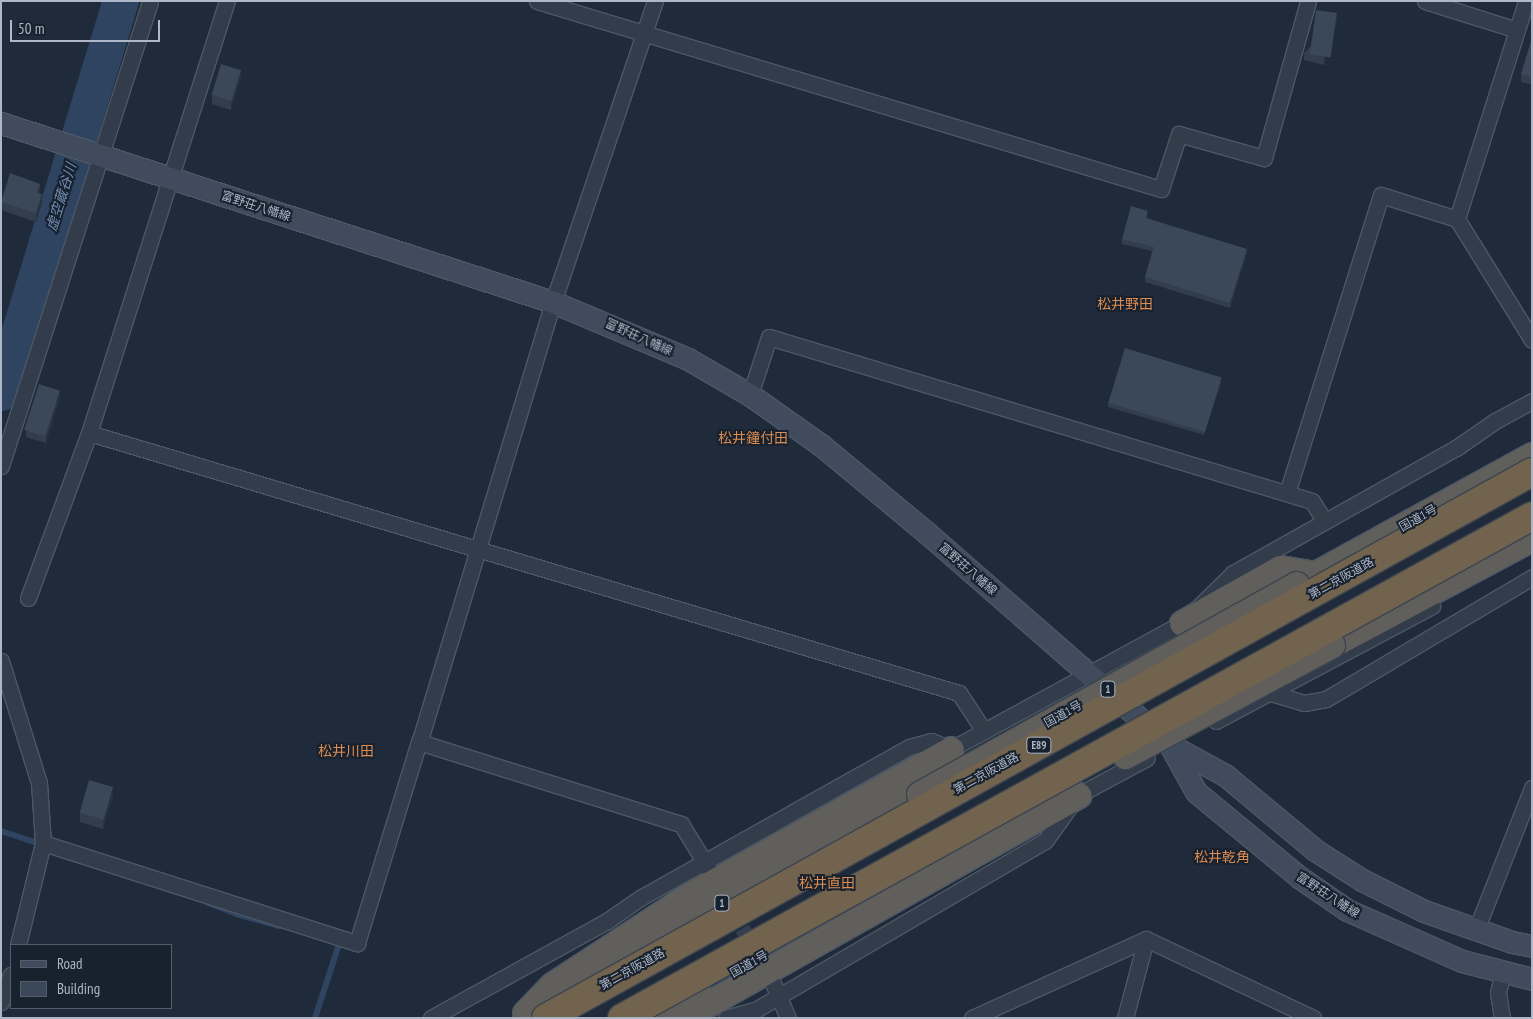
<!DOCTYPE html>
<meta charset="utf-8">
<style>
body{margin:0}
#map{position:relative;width:1533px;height:1019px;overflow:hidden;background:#1f2a3a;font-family:"PT Sans Narrow","Noto Sans JP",sans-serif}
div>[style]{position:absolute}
.stream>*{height:6px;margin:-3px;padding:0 3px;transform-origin:3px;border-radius:3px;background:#2f4461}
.river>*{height:36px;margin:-18px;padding:0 18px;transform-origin:18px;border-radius:18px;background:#2f4461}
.minor-tunnel>*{height:15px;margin-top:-7.5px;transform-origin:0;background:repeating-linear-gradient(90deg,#343f4f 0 15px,transparent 0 23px)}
.roads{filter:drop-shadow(1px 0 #4d5765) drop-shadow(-1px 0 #4d5765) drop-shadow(0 1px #4d5765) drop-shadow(0 -1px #4d5765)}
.minor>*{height:15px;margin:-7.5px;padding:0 7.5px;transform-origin:7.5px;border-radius:7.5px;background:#323c4a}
.secondary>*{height:21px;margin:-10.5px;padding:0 10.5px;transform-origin:10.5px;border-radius:10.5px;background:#404b5d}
.trunk>*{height:25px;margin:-12.5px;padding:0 12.5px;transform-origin:12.5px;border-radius:12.5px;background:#605f5c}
.bridges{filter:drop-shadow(1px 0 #3a4451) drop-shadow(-1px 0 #3a4451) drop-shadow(0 1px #3a4451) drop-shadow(0 -1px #3a4451)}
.trunk-bridge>*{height:25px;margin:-12.5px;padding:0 12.5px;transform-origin:12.5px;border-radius:12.5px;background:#605f5c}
.motorway-bridge>*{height:28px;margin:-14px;padding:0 14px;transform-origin:14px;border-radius:14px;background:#71634e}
.wall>*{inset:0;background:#323e4d}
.shaded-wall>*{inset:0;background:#29323f;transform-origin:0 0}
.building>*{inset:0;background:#3a485a;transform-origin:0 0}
span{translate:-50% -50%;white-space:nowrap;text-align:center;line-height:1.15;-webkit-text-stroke:4px #18212e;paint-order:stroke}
.shield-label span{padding:1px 4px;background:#18212e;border:1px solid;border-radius:4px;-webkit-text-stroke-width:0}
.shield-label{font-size:11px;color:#adb7c7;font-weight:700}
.street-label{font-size:12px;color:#adb7c7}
.water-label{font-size:14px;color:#728eb2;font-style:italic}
.neighbourhood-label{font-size:14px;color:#dd8d52}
.frame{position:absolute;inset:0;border:2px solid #adb7c7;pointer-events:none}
.legend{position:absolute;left:10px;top:944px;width:162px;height:65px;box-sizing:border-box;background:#18212e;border:1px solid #545d6b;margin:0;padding:6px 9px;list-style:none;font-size:15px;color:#adb7c7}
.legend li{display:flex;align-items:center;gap:10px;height:25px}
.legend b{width:25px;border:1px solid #545d6b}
.scale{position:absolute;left:10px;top:20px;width:150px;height:22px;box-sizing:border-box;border:2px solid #adb7c7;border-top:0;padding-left:6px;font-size:15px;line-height:18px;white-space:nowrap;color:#adb7c7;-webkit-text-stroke:4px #18212e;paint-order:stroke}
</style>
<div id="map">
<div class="stream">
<i style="left:1px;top:831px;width:44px;rotate:18.4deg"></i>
<i style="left:208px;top:903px;width:30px;rotate:21deg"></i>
<i style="left:236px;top:914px;width:45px;rotate:15.6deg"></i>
<i style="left:315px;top:1018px;width:81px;rotate:-72deg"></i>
<i style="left:340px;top:941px;width:3px;rotate:180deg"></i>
</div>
<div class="river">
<i style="left:1px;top:393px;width:410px;rotate:-73deg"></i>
</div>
<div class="minor-tunnel">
<i style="left:731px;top:908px;width:79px;rotate:60.5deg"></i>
</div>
<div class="roads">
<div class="minor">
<i style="left:537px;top:1px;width:652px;rotate:16.77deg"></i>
<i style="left:1161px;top:189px;width:58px;rotate:-71.9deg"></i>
<i style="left:1179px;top:134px;width:88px;rotate:15.8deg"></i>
<i style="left:1264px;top:158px;width:163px;rotate:-74.3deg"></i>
<i style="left:655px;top:1px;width:318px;rotate:108.7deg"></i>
<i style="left:553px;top:302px;width:460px;rotate:106.9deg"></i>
<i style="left:419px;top:742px;width:275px;rotate:17.4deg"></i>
<i style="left:681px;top:824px;width:55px;rotate:58.3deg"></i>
<i style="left:1425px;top:1px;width:96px;rotate:17.5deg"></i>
<i style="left:1457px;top:219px;width:229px;rotate:-72.4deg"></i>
<i style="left:750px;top:395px;width:61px;rotate:-71.9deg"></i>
<i style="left:769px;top:337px;width:567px;rotate:16.81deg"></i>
<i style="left:1312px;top:501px;width:22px;rotate:58deg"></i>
<i style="left:89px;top:433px;width:908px;rotate:16.64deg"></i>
<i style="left:959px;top:693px;width:45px;rotate:56.7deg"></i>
<i style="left:1px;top:466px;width:488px;rotate:-72.2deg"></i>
<i style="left:1287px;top:493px;width:312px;rotate:-72.5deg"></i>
<i style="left:1381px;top:195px;width:80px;rotate:17.5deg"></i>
<i style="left:1457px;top:219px;width:142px;rotate:58.2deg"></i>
<i style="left:28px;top:598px;width:176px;rotate:-69.7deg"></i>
<i style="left:89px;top:433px;width:454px;rotate:-72.3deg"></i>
<i style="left:1px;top:661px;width:128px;rotate:72.7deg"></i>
<i style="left:39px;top:783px;width:60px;rotate:86.2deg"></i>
<i style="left:43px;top:843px;width:105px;rotate:103.8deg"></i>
<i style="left:1271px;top:693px;width:34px;rotate:17deg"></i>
<i style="left:1304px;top:703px;width:22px;rotate:-10deg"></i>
<i style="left:1326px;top:699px;width:239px;rotate:-30.6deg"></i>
<i style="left:1216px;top:721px;width:245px;rotate:-28deg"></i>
<i style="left:43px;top:843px;width:330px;rotate:17.7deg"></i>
<i style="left:357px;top:943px;width:210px;rotate:-72.9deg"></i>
<i style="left:1476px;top:930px;width:153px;rotate:-68.5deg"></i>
<i style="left:772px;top:981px;width:40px;rotate:66.6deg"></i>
<i style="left:1px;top:1002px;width:29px;rotate:-70deg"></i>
<i style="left:431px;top:1018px;width:201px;rotate:-28.9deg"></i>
<i style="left:607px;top:921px;width:40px;rotate:-34.9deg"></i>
<i style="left:640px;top:898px;width:308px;rotate:-29.3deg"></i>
<i style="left:909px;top:747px;width:23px;rotate:-15deg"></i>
<i style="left:931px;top:741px;width:22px;rotate:22deg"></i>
<i style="left:951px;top:749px;width:263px;rotate:-28.6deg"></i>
<i style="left:1182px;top:623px;width:71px;rotate:-44.4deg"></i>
<i style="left:1233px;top:573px;width:256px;rotate:-29.3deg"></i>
<i style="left:1456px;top:448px;width:47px;rotate:-34.7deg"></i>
<i style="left:1495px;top:421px;width:42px;rotate:-28.4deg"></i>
<i style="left:726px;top:1018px;width:32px;rotate:-16deg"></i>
<i style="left:757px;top:1009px;width:333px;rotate:-30.3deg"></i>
<i style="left:1045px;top:841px;width:57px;rotate:-54.3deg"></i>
<i style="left:1078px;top:795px;width:78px;rotate:-28.2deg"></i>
<i style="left:972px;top:1018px;width:191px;rotate:-24.4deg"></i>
<i style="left:1146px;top:939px;width:185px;rotate:25.3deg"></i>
<i style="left:1125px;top:1018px;width:82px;rotate:-75.1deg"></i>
<i style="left:1502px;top:1018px;width:26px;rotate:-99deg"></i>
<i style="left:1498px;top:992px;width:20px;rotate:-75deg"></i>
</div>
<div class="secondary">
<i style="left:1px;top:123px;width:580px;rotate:17.97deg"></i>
<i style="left:553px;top:302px;width:147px;rotate:22.9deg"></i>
<i style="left:688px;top:359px;width:72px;rotate:30.1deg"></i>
<i style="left:750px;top:395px;width:87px;rotate:35.2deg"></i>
<i style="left:821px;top:445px;width:138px;rotate:39.7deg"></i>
<i style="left:927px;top:533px;width:322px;rotate:41.1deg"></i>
<i style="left:1170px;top:745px;width:63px;rotate:28.6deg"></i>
<i style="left:1225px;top:775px;width:117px;rotate:39.8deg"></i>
<i style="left:1315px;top:850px;width:56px;rotate:32.6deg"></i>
<i style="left:1362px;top:880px;width:69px;rotate:26.6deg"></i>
<i style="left:1424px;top:911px;width:93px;rotate:19.4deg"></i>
<i style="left:1512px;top:942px;width:20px;rotate:11deg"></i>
<i style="left:1170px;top:745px;width:54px;rotate:61deg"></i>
<i style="left:1196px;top:792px;width:134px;rotate:39.5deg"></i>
<i style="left:1299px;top:877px;width:58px;rotate:34.5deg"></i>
<i style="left:1347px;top:910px;width:126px;rotate:23.9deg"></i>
<i style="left:1462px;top:961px;width:72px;rotate:14.4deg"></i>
</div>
<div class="trunk">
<i style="left:1297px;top:584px;width:268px;rotate:-28.8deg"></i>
<i style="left:1182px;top:623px;width:112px;rotate:-29.3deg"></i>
<i style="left:1280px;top:568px;width:34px;rotate:10deg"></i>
<i style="left:1332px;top:645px;width:227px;rotate:-28.1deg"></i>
<i style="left:600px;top:971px;width:365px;rotate:-29deg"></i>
<i style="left:525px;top:1013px;width:39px;rotate:-46deg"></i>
<i style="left:552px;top:985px;width:163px;rotate:-33.2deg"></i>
<i style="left:688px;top:896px;width:301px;rotate:-29.2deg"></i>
<i style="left:651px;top:1018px;width:54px;rotate:-29deg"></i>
<i style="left:683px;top:1018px;width:454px;rotate:-29.4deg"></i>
</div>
</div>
<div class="bridges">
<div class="trunk-bridge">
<i style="left:1125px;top:756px;width:235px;rotate:-28.2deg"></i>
<i style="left:919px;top:794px;width:432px;rotate:-29.1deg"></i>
</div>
<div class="motorway-bridge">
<i style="left:546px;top:1018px;width:1127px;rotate:-28.98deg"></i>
<i style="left:622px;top:1018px;width:1039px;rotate:-28.88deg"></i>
</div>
</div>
<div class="wall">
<i style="clip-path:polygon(1337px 20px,1324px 65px,1304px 60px,1304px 53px)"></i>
<i style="clip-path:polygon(1532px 42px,1532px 85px,1521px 82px,1521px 74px)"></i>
<i style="clip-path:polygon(241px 78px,231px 110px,212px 104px,212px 95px)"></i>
<i style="clip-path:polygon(40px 192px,40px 194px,42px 203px,36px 222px,1px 210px,1px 200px)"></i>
<i style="clip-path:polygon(1148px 215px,1147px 218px,1247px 253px,1230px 308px,1145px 282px,1145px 277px,1152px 251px,1122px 244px,1122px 239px)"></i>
<i style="clip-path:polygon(1221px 382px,1204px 435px,1108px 407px,1108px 402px)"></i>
<i style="clip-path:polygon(60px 398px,46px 443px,26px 437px,26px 430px)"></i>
<i style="clip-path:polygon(113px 795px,103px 829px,80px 822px,80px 813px)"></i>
</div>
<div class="shaded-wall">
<i style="clip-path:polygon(1337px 13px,1337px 20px,1324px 65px,1324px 58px)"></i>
<i style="clip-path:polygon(241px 70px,241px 78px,231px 110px,231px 101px)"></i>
<i style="clip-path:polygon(40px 184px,40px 192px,37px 201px,37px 193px)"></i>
<i style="clip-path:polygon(42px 194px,42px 203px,36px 222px,36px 213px)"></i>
<i style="clip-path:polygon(1247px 249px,1247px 253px,1230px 308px,1230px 303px)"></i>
<i style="left:1221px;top:378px;width:4px;height:56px;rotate:90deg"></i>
<i style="clip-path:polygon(60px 391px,60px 398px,46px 443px,46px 436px)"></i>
<i style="clip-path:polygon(113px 787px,113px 795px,103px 829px,103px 820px)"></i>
</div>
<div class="building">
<i style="left:1316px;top:10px;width:21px;height:45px;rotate:8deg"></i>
<i style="clip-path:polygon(1531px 41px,1532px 42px,1532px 77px,1521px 74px)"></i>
<i style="left:221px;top:64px;width:21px;height:32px;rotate:17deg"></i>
<i style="clip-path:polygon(10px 173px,40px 184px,37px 193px,42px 194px,36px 213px,1px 202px)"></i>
<i style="clip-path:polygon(1131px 206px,1148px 211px,1146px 218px,1247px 249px,1230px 303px,1145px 277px,1154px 247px,1122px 239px)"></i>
<i style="left:1125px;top:348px;width:101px;height:57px;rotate:17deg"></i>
<i style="left:39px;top:384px;width:22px;height:48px;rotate:18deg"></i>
<i style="left:89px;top:780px;width:25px;height:34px;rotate:16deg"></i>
</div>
<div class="shield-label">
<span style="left:1108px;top:689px">1</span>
<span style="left:1039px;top:745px">E89</span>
<span style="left:722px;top:903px">1</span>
</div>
<div class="street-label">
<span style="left:256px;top:206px;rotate:18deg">富野荘八幡線</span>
<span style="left:639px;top:337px;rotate:24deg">富野荘八幡線</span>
<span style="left:1418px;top:518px;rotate:-29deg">国道1号</span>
<span style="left:968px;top:569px;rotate:41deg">富野荘八幡線</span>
<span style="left:1341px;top:578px;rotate:-29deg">第二京阪道路</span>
<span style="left:1063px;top:714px;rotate:-29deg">国道1号</span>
<span style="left:986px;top:773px;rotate:-29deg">第二京阪道路</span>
<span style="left:1328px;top:895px;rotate:33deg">富野荘八幡線</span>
<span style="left:749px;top:964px;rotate:-29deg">国道1号</span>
<span style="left:632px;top:969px;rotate:-29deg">第二京阪道路</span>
</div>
<div class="water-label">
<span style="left:61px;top:197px;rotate:-73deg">虚空蔵谷川</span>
</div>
<div class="neighbourhood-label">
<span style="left:1125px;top:304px">松井野田</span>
<span style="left:753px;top:438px">松井鐘付田</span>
<span style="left:346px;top:751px">松井川田</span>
<span style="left:1222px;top:857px">松井乾角</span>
<span style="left:827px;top:883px">松井直田</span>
</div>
<div class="frame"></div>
<ul class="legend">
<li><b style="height:6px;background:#404b5d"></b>Road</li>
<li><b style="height:14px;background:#3a485a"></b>Building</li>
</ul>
<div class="scale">50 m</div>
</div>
